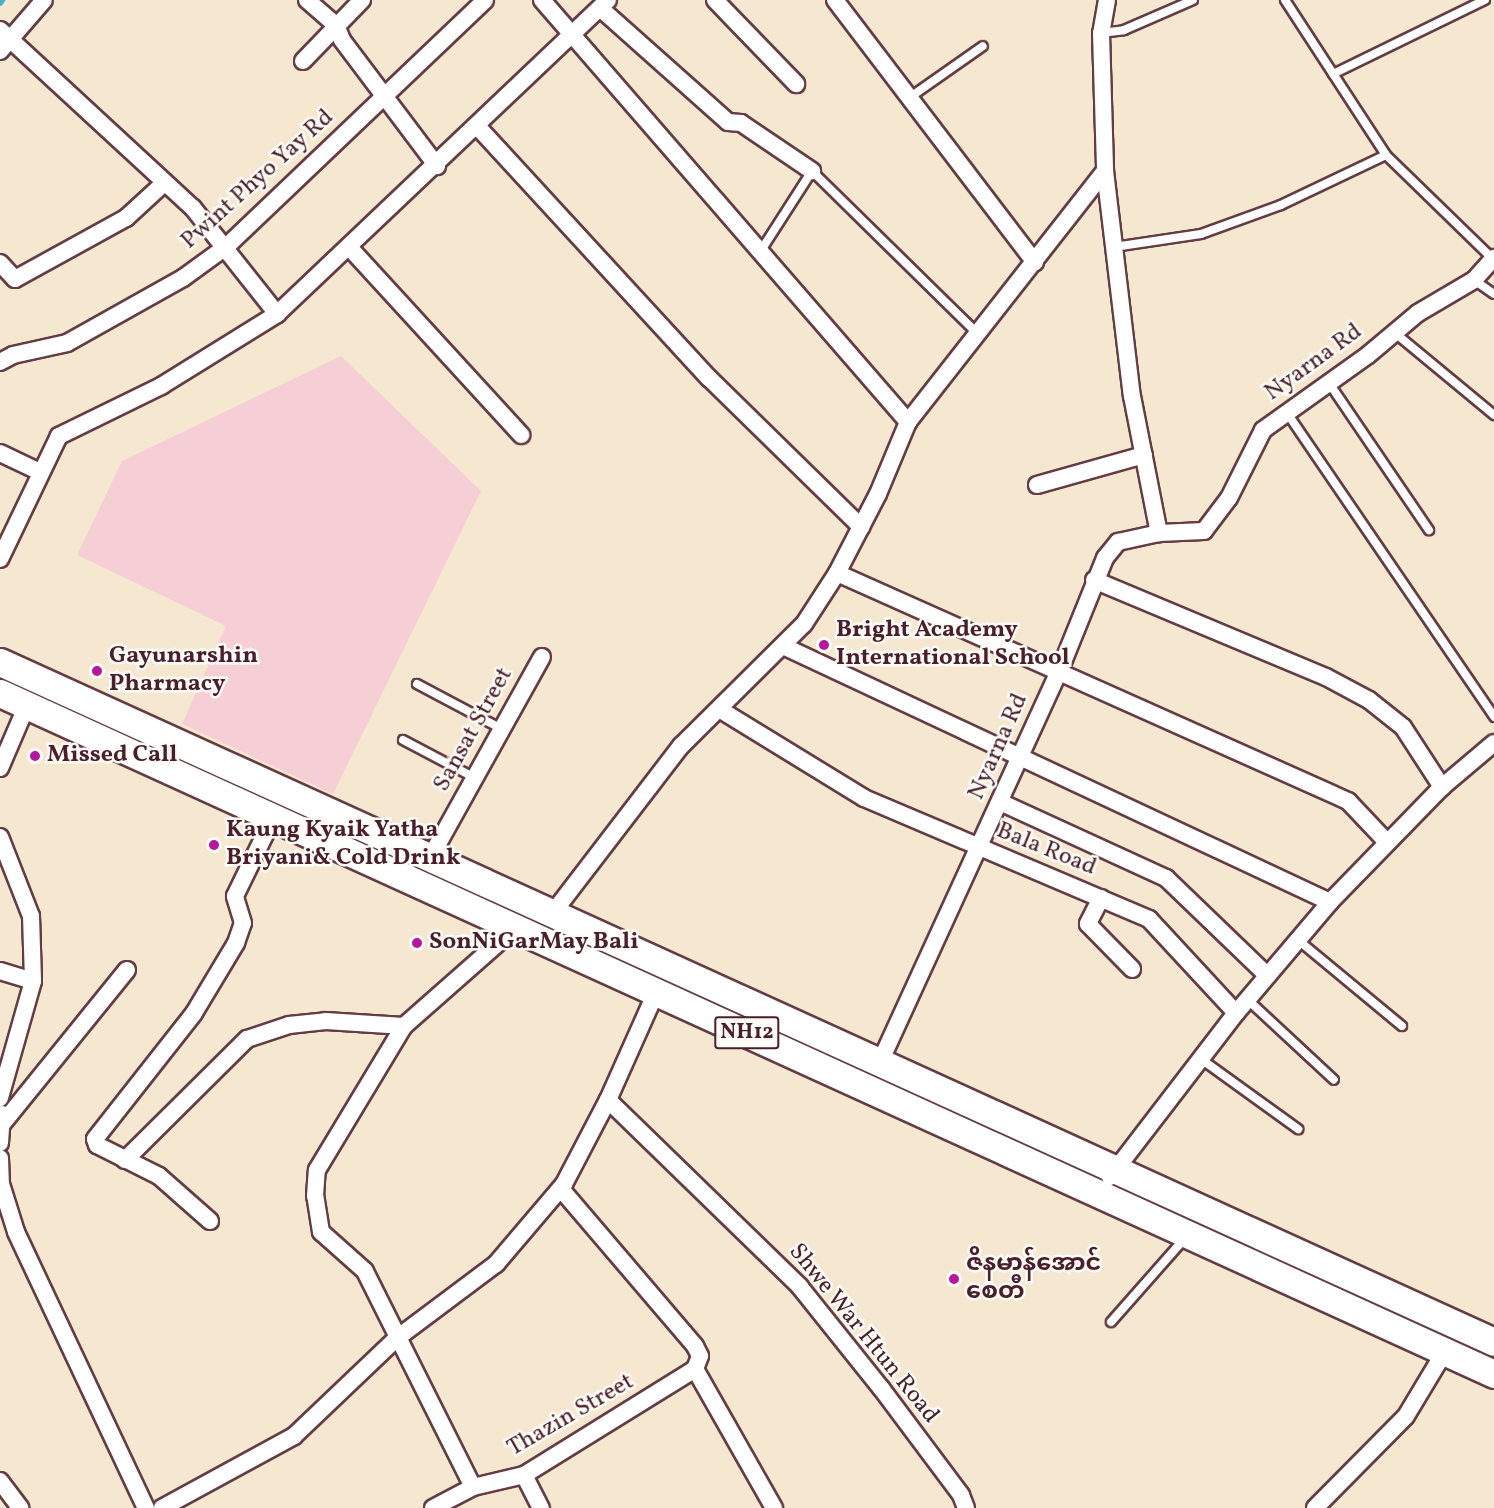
<!DOCTYPE html>
<meta charset="utf-8">
<style>
body{margin:0}
#map{position:relative;width:1494px;height:1508px;overflow:hidden;background:#f6e7d1;font-family:Vollkorn,"Noto Sans Myanmar",serif}
div>[style]{position:absolute}
.built>*{inset:0;background:#f6cfd6}
.stream>*{height:4.5px;margin:-2.25px;padding:0 2.25px;transform-origin:2.25px;border-radius:2.25px;background:#4bafca}
.roads{filter:drop-shadow(2px 0 #643d44) drop-shadow(-2px 0 #643d44) drop-shadow(0 2px #643d44) drop-shadow(0 -2px #643d44)}
.service>*{height:8px;margin:-4px;padding:0 4px;transform-origin:4px;border-radius:4px;background:#fff}
.minor>*{height:16px;margin:-8px;padding:0 8px;transform-origin:8px;border-radius:8px;background:#fff}
.trunk>*{height:27px;margin:-13.5px;padding:0 13.5px;transform-origin:13.5px;border-radius:13.5px;background:#fff}
.dots>*{width:16px;height:16px;translate:-50% -50%;box-sizing:border-box;border:3px solid #fdfcf7;border-radius:50%}
span{translate:-50% -50%;white-space:nowrap;text-align:center;line-height:1.15;-webkit-text-stroke:5px #fdfcf7;paint-order:stroke}
.shield-label span{padding:2px 4px;background:#fdfcf7;border:2px solid;border-radius:4px;-webkit-text-stroke-width:0}
.shield-label{font-size:22px;color:#4a1f2b;font-weight:700}
.street-label{font-size:24px;color:#4a1f2b}
.poi-label{font-size:24px;color:#4a1f2b;font-weight:700}
.left{translate:0 -50%;text-align:left}
</style>
<div id="map">
<div class="built">
<i style="clip-path:polygon(341px 356px,481px 491px,333px 794px,182px 724px,226px 626px,77px 555px,122px 461px)"></i>
</div>
<div class="stream">
<i style="left:0;top:3px;width:4px;rotate:-56deg"></i>
</div>
<div class="roads">
<div class="service">
<i style="left:1285px;top:0;width:185px;rotate:56.9deg"></i>
<i style="left:1386px;top:155px;width:149px;rotate:44.2deg"></i>
<i style="left:1101px;top:33px;width:23px;rotate:-7deg"></i>
<i style="left:1124px;top:30px;width:75px;rotate:-23.5deg"></i>
<i style="left:1333px;top:74px;width:169px;rotate:-26deg"></i>
<i style="left:909px;top:98px;width:90px;rotate:-35.1deg"></i>
<i style="left:1114px;top:247px;width:88px;rotate:-8.5deg"></i>
<i style="left:1201px;top:234px;width:85px;rotate:-19.9deg"></i>
<i style="left:1281px;top:205px;width:116px;rotate:-25.5deg"></i>
<i style="left:760px;top:252px;width:96px;rotate:-57.3deg"></i>
<i style="left:812px;top:171px;width:233px;rotate:44.5deg"></i>
<i style="left:1474px;top:280px;width:24px;rotate:35deg"></i>
<i style="left:1395px;top:333px;width:129px;rotate:39.6deg"></i>
<i style="left:1329px;top:383px;width:178px;rotate:55.8deg"></i>
<i style="left:1287px;top:413px;width:368px;rotate:55.7deg"></i>
<i style="left:417px;top:684px;width:96px;rotate:27.9deg"></i>
<i style="left:403px;top:740px;width:81px;rotate:27.8deg"></i>
<i style="left:1298px;top:940px;width:135px;rotate:39.6deg"></i>
<i style="left:1248px;top:1000px;width:117px;rotate:42.9deg"></i>
<i style="left:1201px;top:1059px;width:120px;rotate:35.8deg"></i>
<i style="left:1111px;top:1322px;width:112px;rotate:-48.6deg"></i>
</div>
<div class="minor">
<i style="left:307px;top:0;width:38px;rotate:41deg"></i>
<i style="left:336px;top:25px;width:16px;rotate:68deg"></i>
<i style="left:342px;top:40px;width:158px;rotate:53deg"></i>
<i style="left:542px;top:0;width:559px;rotate:49.06deg"></i>
<i style="left:715px;top:0;width:117px;rotate:46deg"></i>
<i style="left:835px;top:0;width:330px;rotate:52.7deg"></i>
<i style="left:1107px;top:0;width:34px;rotate:100deg"></i>
<i style="left:1101px;top:33px;width:138px;rotate:88.3deg"></i>
<i style="left:1105px;top:171px;width:227px;rotate:83.2deg"></i>
<i style="left:1132px;top:396px;width:140px;rotate:78.9deg"></i>
<i style="left:600px;top:8px;width:171px;rotate:41.7deg"></i>
<i style="left:728px;top:122px;width:13px;rotate:4deg"></i>
<i style="left:741px;top:123px;width:86px;rotate:34.1deg"></i>
<i style="left:0;top:30px;width:263px;rotate:42.7deg"></i>
<i style="left:193px;top:208px;width:135px;rotate:51.6deg"></i>
<i style="left:0;top:51px;width:67px;rotate:-49.2deg"></i>
<i style="left:303px;top:61px;width:85px;rotate:-46deg"></i>
<i style="left:477px;top:126px;width:343px;rotate:47.4deg"></i>
<i style="left:709px;top:378px;width:213px;rotate:44.4deg"></i>
<i style="left:349px;top:247px;width:255px;rotate:47.5deg"></i>
<i style="left:0;top:263px;width:22px;rotate:47deg"></i>
<i style="left:15px;top:279px;width:127px;rotate:-28.8deg"></i>
<i style="left:126px;top:218px;width:52px;rotate:-42.6deg"></i>
<i style="left:0;top:362px;width:15px;rotate:-28deg"></i>
<i style="left:13px;top:355px;width:55px;rotate:-12.5deg"></i>
<i style="left:67px;top:343px;width:133px;rotate:-29.3deg"></i>
<i style="left:183px;top:278px;width:54px;rotate:-36deg"></i>
<i style="left:227px;top:246px;width:356px;rotate:-43.6deg"></i>
<i style="left:0;top:453px;width:44px;rotate:25.4deg"></i>
<i style="left:1037px;top:485px;width:111px;rotate:-15.7deg"></i>
<i style="left:0;top:559px;width:136px;rotate:-64.4deg"></i>
<i style="left:59px;top:436px;width:114px;rotate:-26.1deg"></i>
<i style="left:161px;top:386px;width:137px;rotate:-31.8deg"></i>
<i style="left:277px;top:314px;width:456px;rotate:-43.5deg"></i>
<i style="left:837px;top:573px;width:560px;rotate:24.05deg"></i>
<i style="left:1348px;top:801px;width:55px;rotate:46.5deg"></i>
<i style="left:1094px;top:580px;width:251px;rotate:22.7deg"></i>
<i style="left:1326px;top:677px;width:49px;rotate:28.1deg"></i>
<i style="left:1369px;top:700px;width:43px;rotate:38.5deg"></i>
<i style="left:1403px;top:727px;width:72px;rotate:57deg"></i>
<i style="left:783px;top:646px;width:604px;rotate:25.08deg"></i>
<i style="left:719px;top:709px;width:170px;rotate:31.5deg"></i>
<i style="left:864px;top:798px;width:310px;rotate:23deg"></i>
<i style="left:1149px;top:919px;width:128px;rotate:47.2deg"></i>
<i style="left:0;top:768px;width:69px;rotate:-66.8deg"></i>
<i style="left:1000px;top:802px;width:183px;rotate:24.6deg"></i>
<i style="left:1166px;top:878px;width:141px;rotate:43.9deg"></i>
<i style="left:0;top:837px;width:85px;rotate:68.6deg"></i>
<i style="left:31px;top:916px;width:65px;rotate:88.2deg"></i>
<i style="left:33px;top:981px;width:122px;rotate:105.8deg"></i>
<i style="left:430px;top:858px;width:230px;rotate:-60.9deg"></i>
<i style="left:1101px;top:898px;width:29px;rotate:117deg"></i>
<i style="left:1088px;top:924px;width:63px;rotate:45.6deg"></i>
<i style="left:552px;top:914px;width:212px;rotate:-52.5deg"></i>
<i style="left:681px;top:746px;width:173px;rotate:-44.8deg"></i>
<i style="left:804px;top:624px;width:61px;rotate:-57.1deg"></i>
<i style="left:837px;top:573px;width:89px;rotate:-62.6deg"></i>
<i style="left:878px;top:494px;width:78px;rotate:-67.4deg"></i>
<i style="left:908px;top:422px;width:319px;rotate:-51.9deg"></i>
<i style="left:0;top:971px;width:34px;rotate:17deg"></i>
<i style="left:881px;top:1060px;width:427px;rotate:-65.4deg"></i>
<i style="left:1059px;top:672px;width:123px;rotate:-68deg"></i>
<i style="left:1105px;top:558px;width:21px;rotate:-51deg"></i>
<i style="left:1118px;top:542px;width:42px;rotate:-12.4deg"></i>
<i style="left:1159px;top:533px;width:45px;rotate:-2.5deg"></i>
<i style="left:1204px;top:531px;width:41px;rotate:-52.9deg"></i>
<i style="left:1229px;top:498px;width:76px;rotate:-63.4deg"></i>
<i style="left:1263px;top:430px;width:129px;rotate:-35.5deg"></i>
<i style="left:1368px;top:355px;width:65px;rotate:-40deg"></i>
<i style="left:1418px;top:313px;width:65px;rotate:-30.5deg"></i>
<i style="left:1474px;top:280px;width:30px;rotate:-48deg"></i>
<i style="left:608px;top:1100px;width:268px;rotate:44.2deg"></i>
<i style="left:800px;top:1287px;width:129px;rotate:51.3deg"></i>
<i style="left:881px;top:1388px;width:134px;rotate:53.2deg"></i>
<i style="left:961px;top:1495px;width:14px;rotate:69deg"></i>
<i style="left:3px;top:1123px;width:197px;rotate:-51deg"></i>
<i style="left:0;top:1143px;width:29px;rotate:-86deg"></i>
<i style="left:0;top:1158px;width:26px;rotate:88deg"></i>
<i style="left:1px;top:1184px;width:50px;rotate:72.6deg"></i>
<i style="left:16px;top:1232px;width:305px;rotate:64.8deg"></i>
<i style="left:125px;top:1160px;width:172px;rotate:-44.8deg"></i>
<i style="left:247px;top:1039px;width:44px;rotate:-18.4deg"></i>
<i style="left:289px;top:1025px;width:37px;rotate:-6deg"></i>
<i style="left:326px;top:1021px;width:78px;rotate:3.7deg"></i>
<i style="left:1110px;top:1177px;width:207px;rotate:-52.5deg"></i>
<i style="left:1236px;top:1013px;width:145px;rotate:-49.7deg"></i>
<i style="left:1330px;top:902px;width:161px;rotate:-45.8deg"></i>
<i style="left:1442px;top:787px;width:68px;rotate:-40.2deg"></i>
<i style="left:561px;top:1189px;width:206px;rotate:49.5deg"></i>
<i style="left:695px;top:1346px;width:11px;rotate:63deg"></i>
<i style="left:700px;top:1356px;width:14px;rotate:111deg"></i>
<i style="left:695px;top:1369px;width:160px;rotate:60.4deg"></i>
<i style="left:210px;top:1221px;width:68px;rotate:-138.6deg"></i>
<i style="left:159px;top:1176px;width:69px;rotate:-153.4deg"></i>
<i style="left:97px;top:1145px;width:6px;rotate:-108deg"></i>
<i style="left:95px;top:1139px;width:160px;rotate:-51.8deg"></i>
<i style="left:194px;top:1013px;width:82px;rotate:-59deg"></i>
<i style="left:236px;top:943px;width:21px;rotate:-71deg"></i>
<i style="left:243px;top:923px;width:28px;rotate:-107deg"></i>
<i style="left:235px;top:896px;width:87px;rotate:-64deg"></i>
<i style="left:524px;top:1475px;width:37px;rotate:63deg"></i>
<i style="left:0;top:1481px;width:34px;rotate:53deg"></i>
<i style="left:473px;top:1487px;width:241px;rotate:-116.6deg"></i>
<i style="left:365px;top:1271px;width:59px;rotate:-138.4deg"></i>
<i style="left:321px;top:1232px;width:36px;rotate:-99deg"></i>
<i style="left:315px;top:1196px;width:26px;rotate:-86deg"></i>
<i style="left:317px;top:1170px;width:168px;rotate:-58.9deg"></i>
<i style="left:404px;top:1026px;width:147px;rotate:-41.4deg"></i>
<i style="left:162px;top:1508px;width:150px;rotate:-28.6deg"></i>
<i style="left:294px;top:1436px;width:142px;rotate:-43.6deg"></i>
<i style="left:397px;top:1338px;width:124px;rotate:-36.8deg"></i>
<i style="left:496px;top:1264px;width:105px;rotate:-49.6deg"></i>
<i style="left:564px;top:1184px;width:95px;rotate:-62.4deg"></i>
<i style="left:608px;top:1100px;width:118px;rotate:-66deg"></i>
<i style="left:433px;top:1508px;width:45px;rotate:-27.7deg"></i>
<i style="left:473px;top:1487px;width:52px;rotate:-13.2deg"></i>
<i style="left:524px;top:1475px;width:201px;rotate:-31.8deg"></i>
<i style="left:1315px;top:1508px;width:129px;rotate:-45.3deg"></i>
<i style="left:1406px;top:1416px;width:76px;rotate:-59deg"></i>
</div>
<div class="trunk">
<i style="left:0;top:662px;width:1641px;rotate:24.47deg"></i>
<i style="left:0;top:693px;width:1642px;rotate:24.5deg"></i>
</div>
</div>
<div class="dots">
<i style="left:824px;top:645px;background:#b5179e"></i>
<i style="left:97px;top:671px;background:#b5179e"></i>
<i style="left:35px;top:756px;background:#b5179e"></i>
<i style="left:214px;top:845px;background:#b5179e"></i>
<i style="left:417px;top:943px;background:#b5179e"></i>
<i style="left:954px;top:1279px;background:#b5179e"></i>
</div>
<div class="shield-label">
<span style="left:747px;top:1033px">NH12</span>
</div>
<div class="street-label">
<span style="left:258px;top:180px;rotate:-42deg">Pwint Phyo Yay Rd</span>
<span style="left:1314px;top:363px;rotate:-36deg">Nyarna Rd</span>
<span style="left:474px;top:730px;rotate:-61deg">Sansat Street</span>
<span style="left:999px;top:747px;rotate:-66deg">Nyarna Rd</span>
<span style="left:1046px;top:850px;rotate:22deg">Bala Road</span>
<span style="left:863px;top:1334px;rotate:51deg">Shwe War Htun Road</span>
<span style="left:571px;top:1416px;rotate:-30deg">Thazin Street</span>
</div>
<div class="poi-label">
<span class="left" style="left:836px;top:645px">Bright Academy<br>International School</span>
<span class="left" style="left:109px;top:671px">Gayunarshin<br>Pharmacy</span>
<span class="left" style="left:47px;top:756px">Missed Call</span>
<span class="left" style="left:226px;top:845px">Kaung Kyaik Yatha<br>Briyani&amp; Cold Drink</span>
<span class="left" style="left:429px;top:943px">SonNiGarMay Bali</span>
<span class="left" style="left:966px;top:1279px">ဇိနမာန်အောင်<br>စေတီ</span>
</div>
</div>
